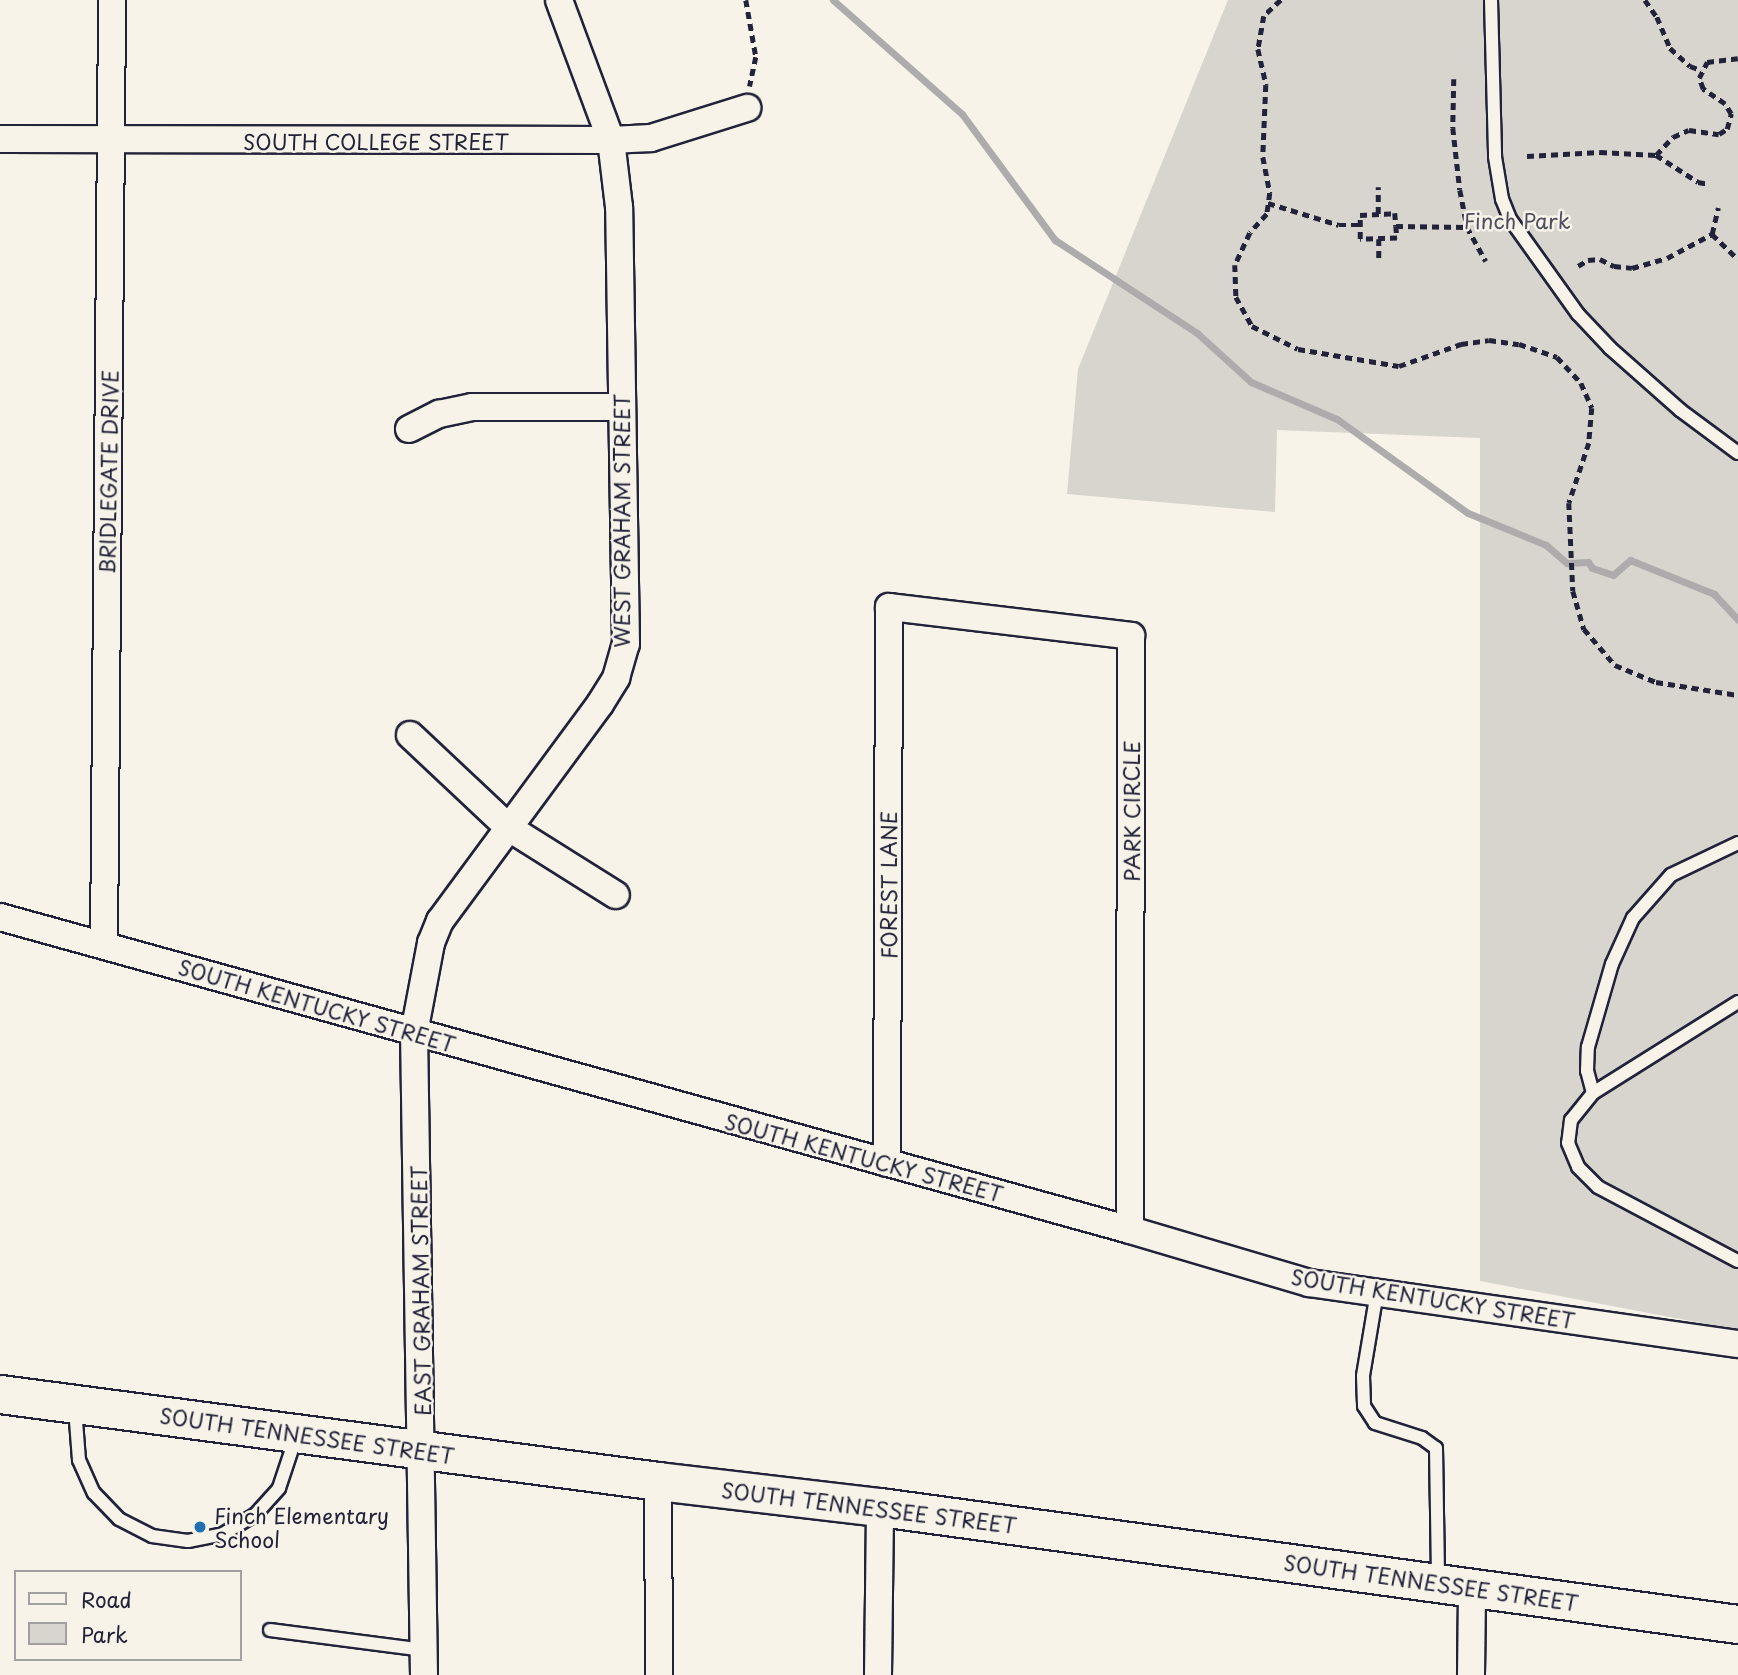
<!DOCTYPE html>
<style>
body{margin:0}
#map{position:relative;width:1738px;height:1675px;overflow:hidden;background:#f7f3e8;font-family:"Playpen Sans",sans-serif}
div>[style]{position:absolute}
.green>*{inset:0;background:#d8d5cf}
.stream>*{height:7px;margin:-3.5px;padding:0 3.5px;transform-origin:3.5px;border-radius:3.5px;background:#aeabad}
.path>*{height:4.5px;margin-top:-2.25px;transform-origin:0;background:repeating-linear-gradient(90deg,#22223b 0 7px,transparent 0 12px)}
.roads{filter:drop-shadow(2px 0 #22223b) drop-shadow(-2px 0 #22223b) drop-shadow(0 2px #22223b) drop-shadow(0 -2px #22223b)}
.lane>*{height:12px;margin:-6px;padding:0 6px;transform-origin:6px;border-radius:6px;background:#f7f3e8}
.street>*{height:26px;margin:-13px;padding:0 13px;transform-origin:13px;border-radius:13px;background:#f7f3e8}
.secondary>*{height:37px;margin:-18.5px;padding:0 18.5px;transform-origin:18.5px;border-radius:18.5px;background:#f7f3e8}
.dots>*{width:19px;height:19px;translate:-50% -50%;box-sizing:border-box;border:4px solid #f7f3e8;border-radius:50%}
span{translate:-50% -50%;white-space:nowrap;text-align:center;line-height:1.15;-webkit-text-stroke:5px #f7f3e8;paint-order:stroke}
.street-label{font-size:21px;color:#22223b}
.park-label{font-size:21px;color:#504f60}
.poi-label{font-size:21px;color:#22223b}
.left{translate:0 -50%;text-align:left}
.legend{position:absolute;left:14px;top:1570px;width:228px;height:91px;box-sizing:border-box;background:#f7f3e8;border:2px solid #a29fa3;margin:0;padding:9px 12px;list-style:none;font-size:21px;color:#22223b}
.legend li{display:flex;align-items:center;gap:14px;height:35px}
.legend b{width:35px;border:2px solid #a29fa3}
</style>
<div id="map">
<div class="green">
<i style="clip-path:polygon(1228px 0,1738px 0,1738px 1330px,1480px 1281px,1480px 438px,1277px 430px,1275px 512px,1067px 494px,1078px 369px)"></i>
</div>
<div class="stream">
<i style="left:833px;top:0;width:172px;rotate:41.5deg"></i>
<i style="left:962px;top:114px;width:157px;rotate:53.6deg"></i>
<i style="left:1055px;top:240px;width:170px;rotate:33.2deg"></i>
<i style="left:1197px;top:333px;width:73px;rotate:42.2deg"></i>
<i style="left:1251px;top:382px;width:94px;rotate:23.3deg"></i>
<i style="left:1337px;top:419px;width:161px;rotate:35.7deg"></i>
<i style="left:1468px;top:513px;width:84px;rotate:22.3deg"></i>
<i style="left:1546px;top:545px;width:28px;rotate:41deg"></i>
<i style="left:1567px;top:563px;width:21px;rotate:-3deg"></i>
<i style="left:1588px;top:562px;width:7px;rotate:56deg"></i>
<i style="left:1592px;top:568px;width:22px;rotate:18deg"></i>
<i style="left:1613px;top:575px;width:23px;rotate:-41deg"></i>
<i style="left:1630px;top:560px;width:91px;rotate:22deg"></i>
<i style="left:1714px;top:594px;width:35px;rotate:47deg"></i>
</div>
<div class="path">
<i style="left:746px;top:0;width:58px;rotate:80deg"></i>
<i style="left:756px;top:57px;width:30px;rotate:102deg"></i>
<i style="left:1281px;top:0;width:23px;rotate:137deg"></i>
<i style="left:1264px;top:16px;width:34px;rotate:100deg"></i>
<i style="left:1258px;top:49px;width:37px;rotate:77deg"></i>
<i style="left:1266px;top:85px;width:72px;rotate:92.4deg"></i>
<i style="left:1263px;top:157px;width:37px;rotate:79deg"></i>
<i style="left:1270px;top:193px;width:21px;rotate:98deg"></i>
<i style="left:1267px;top:214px;width:25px;rotate:132deg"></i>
<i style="left:1250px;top:233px;width:35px;rotate:115deg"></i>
<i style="left:1235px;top:265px;width:32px;rotate:88deg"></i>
<i style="left:1236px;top:297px;width:33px;rotate:61deg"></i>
<i style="left:1252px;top:326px;width:51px;rotate:26.6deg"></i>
<i style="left:1298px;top:349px;width:102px;rotate:9.6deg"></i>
<i style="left:1399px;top:366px;width:66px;rotate:-19.5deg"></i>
<i style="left:1461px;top:344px;width:28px;rotate:-8deg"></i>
<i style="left:1489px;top:340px;width:30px;rotate:8deg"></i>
<i style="left:1519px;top:344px;width:40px;rotate:18.9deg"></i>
<i style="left:1557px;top:357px;width:35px;rotate:47deg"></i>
<i style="left:1581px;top:383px;width:27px;rotate:66deg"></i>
<i style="left:1592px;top:408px;width:35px;rotate:95deg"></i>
<i style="left:1589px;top:443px;width:63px;rotate:108.4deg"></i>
<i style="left:1569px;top:503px;width:88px;rotate:87.4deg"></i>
<i style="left:1573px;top:591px;width:40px;rotate:74deg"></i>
<i style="left:1584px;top:629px;width:48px;rotate:49.3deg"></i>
<i style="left:1615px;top:665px;width:44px;rotate:22.5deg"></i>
<i style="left:1656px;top:682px;width:83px;rotate:9deg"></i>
<i style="left:1645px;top:0;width:21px;rotate:55deg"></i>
<i style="left:1657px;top:17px;width:34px;rotate:67deg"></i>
<i style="left:1670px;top:48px;width:27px;rotate:42deg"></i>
<i style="left:1690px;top:66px;width:12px;rotate:20deg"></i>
<i style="left:1454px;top:79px;width:49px;rotate:91.2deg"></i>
<i style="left:1453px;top:128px;width:62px;rotate:83.6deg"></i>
<i style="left:1460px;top:190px;width:38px;rotate:79deg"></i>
<i style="left:1467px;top:227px;width:39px;rotate:61deg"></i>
<i style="left:1656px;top:155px;width:25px;rotate:-47deg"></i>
<i style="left:1673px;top:137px;width:17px;rotate:-24deg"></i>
<i style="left:1689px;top:130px;width:30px;rotate:8deg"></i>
<i style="left:1719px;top:134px;width:9px;rotate:-32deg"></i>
<i style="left:1727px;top:129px;width:16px;rotate:-75deg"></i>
<i style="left:1731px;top:114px;width:12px;rotate:-121deg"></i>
<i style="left:1725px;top:104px;width:27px;rotate:-146deg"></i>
<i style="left:1703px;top:89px;width:12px;rotate:-110deg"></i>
<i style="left:1699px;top:78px;width:18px;rotate:-63deg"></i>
<i style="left:1707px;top:62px;width:31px;rotate:-7deg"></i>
<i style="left:1527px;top:156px;width:73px;rotate:-3.1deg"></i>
<i style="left:1600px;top:152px;width:56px;rotate:3.1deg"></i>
<i style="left:1656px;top:155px;width:50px;rotate:32.7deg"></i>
<i style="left:1698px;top:182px;width:11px;rotate:10deg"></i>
<i style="left:1268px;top:203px;width:74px;rotate:17.2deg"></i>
<i style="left:1339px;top:225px;width:21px"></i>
<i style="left:1378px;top:214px;width:27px;rotate:-90deg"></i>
<i style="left:1396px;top:226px;width:12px;rotate:85deg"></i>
<i style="left:1397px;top:238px;width:37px;rotate:178deg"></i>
<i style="left:1360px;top:239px;width:24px;rotate:-90deg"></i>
<i style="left:1360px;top:215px;width:35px;rotate:-3deg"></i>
<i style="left:1395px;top:213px;width:13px;rotate:86deg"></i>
<i style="left:1396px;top:226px;width:71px;rotate:0.8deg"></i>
<i style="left:1712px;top:234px;width:36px;rotate:44deg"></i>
<i style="left:1379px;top:239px;width:22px;rotate:90deg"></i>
<i style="left:1578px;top:266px;width:12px;rotate:-31deg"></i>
<i style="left:1588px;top:260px;width:12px;rotate:-5deg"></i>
<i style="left:1600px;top:259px;width:16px;rotate:27deg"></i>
<i style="left:1614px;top:266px;width:18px;rotate:6deg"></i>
<i style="left:1632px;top:268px;width:36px;rotate:-16deg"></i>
<i style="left:1667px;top:258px;width:51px;rotate:-28.1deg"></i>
<i style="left:1712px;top:234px;width:27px;rotate:-77deg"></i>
</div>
<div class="roads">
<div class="lane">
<i style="left:1491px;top:0;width:157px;rotate:88.5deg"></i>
<i style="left:1495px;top:157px;width:43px;rotate:80.5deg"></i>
<i style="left:1502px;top:199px;width:22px;rotate:68deg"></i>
<i style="left:1510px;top:219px;width:117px;rotate:54.4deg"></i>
<i style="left:1578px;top:314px;width:47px;rotate:46.7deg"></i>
<i style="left:1610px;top:348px;width:94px;rotate:41.5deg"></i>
<i style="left:1680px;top:410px;width:72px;rotate:36.6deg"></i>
<i style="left:1738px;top:1002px;width:171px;rotate:147.9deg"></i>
<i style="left:1593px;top:1093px;width:35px;rotate:129deg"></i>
<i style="left:1571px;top:1120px;width:23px;rotate:97deg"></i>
<i style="left:1568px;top:1143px;width:26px;rotate:67deg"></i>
<i style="left:1578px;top:1167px;width:28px;rotate:45deg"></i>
<i style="left:1598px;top:1187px;width:158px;rotate:27.9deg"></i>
<i style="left:1593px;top:1093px;width:23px;rotate:-105deg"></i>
<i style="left:1587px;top:1071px;width:24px;rotate:-88deg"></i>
<i style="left:1588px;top:1047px;width:86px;rotate:-73.9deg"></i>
<i style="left:1612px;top:964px;width:51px;rotate:-65.5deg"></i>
<i style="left:1633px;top:918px;width:57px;rotate:-48.5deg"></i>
<i style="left:1671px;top:875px;width:74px;rotate:-25.5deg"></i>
<i style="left:1377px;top:1292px;width:85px;rotate:99.5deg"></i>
<i style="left:1363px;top:1376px;width:30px;rotate:88deg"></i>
<i style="left:1364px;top:1406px;width:20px;rotate:57deg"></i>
<i style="left:1375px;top:1423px;width:49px;rotate:17.7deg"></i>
<i style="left:1422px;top:1438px;width:17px;rotate:36deg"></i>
<i style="left:1436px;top:1448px;width:133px;rotate:89.1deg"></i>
<i style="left:75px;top:1408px;width:52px;rotate:85.6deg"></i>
<i style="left:79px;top:1460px;width:36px;rotate:66deg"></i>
<i style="left:94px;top:1493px;width:36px;rotate:46deg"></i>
<i style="left:119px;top:1519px;width:37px;rotate:27deg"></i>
<i style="left:152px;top:1536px;width:36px;rotate:8deg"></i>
<i style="left:188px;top:1541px;width:36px;rotate:-11deg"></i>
<i style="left:223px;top:1534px;width:37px;rotate:-31deg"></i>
<i style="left:255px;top:1515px;width:36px;rotate:-48deg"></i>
<i style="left:279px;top:1488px;width:54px;rotate:-71.6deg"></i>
<i style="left:270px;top:1630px;width:155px;rotate:7.4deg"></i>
</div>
<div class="street">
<i style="left:0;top:139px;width:611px;rotate:0.09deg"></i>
<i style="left:611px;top:140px;width:40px;rotate:-2.9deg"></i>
<i style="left:651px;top:138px;width:101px;rotate:-17.4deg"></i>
<i style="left:409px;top:429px;width:34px;rotate:-27deg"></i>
<i style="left:439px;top:414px;width:34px;rotate:-12deg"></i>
<i style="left:472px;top:407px;width:149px"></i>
<i style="left:410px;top:735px;width:136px;rotate:43.2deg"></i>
<i style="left:509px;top:828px;width:126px;rotate:32.1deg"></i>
<i style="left:0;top:917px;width:1173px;rotate:15.48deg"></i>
<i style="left:1130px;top:1230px;width:187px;rotate:16.5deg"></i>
<i style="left:1309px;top:1283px;width:433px;rotate:8.1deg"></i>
<i style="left:104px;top:945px;width:945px;rotate:-89.51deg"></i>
<i style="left:887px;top:1163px;width:556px;rotate:-89.79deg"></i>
<i style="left:889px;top:607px;width:244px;rotate:6.8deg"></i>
<i style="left:1131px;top:636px;width:594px;rotate:90.1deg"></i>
<i style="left:658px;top:1481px;width:194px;rotate:89.7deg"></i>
<i style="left:424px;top:1675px;width:642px;rotate:-90.89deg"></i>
<i style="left:414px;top:1033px;width:92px;rotate:-79.3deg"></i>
<i style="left:431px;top:943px;width:24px;rotate:-68deg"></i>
<i style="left:440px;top:921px;width:270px;rotate:-53.6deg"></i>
<i style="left:600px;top:704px;width:31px;rotate:-58deg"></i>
<i style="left:616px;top:678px;width:35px;rotate:-74deg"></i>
<i style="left:626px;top:644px;width:437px;rotate:-90.9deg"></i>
<i style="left:619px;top:207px;width:67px;rotate:-96.8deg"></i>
<i style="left:611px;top:140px;width:149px;rotate:-110.4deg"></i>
<i style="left:878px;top:1675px;width:168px;rotate:-89.3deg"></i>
<i style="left:1471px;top:1675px;width:87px;rotate:-89.3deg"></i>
</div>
<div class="secondary">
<i style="left:0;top:1394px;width:664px;rotate:7.53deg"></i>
<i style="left:658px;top:1481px;width:224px;rotate:6.7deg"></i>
<i style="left:880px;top:1507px;width:866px;rotate:7.77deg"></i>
</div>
</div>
<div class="dots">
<i style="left:200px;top:1527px;background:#1f6fb2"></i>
</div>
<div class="street-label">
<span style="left:376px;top:141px">SOUTH COLLEGE STREET</span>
<span style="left:108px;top:472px;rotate:-89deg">BRIDLEGATE DRIVE</span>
<span style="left:621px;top:521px;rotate:-90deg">WEST GRAHAM STREET</span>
<span style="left:1131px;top:811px;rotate:-90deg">PARK CIRCLE</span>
<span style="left:888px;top:885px;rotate:-90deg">FOREST LANE</span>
<span style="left:317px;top:1005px;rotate:16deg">SOUTH KENTUCKY STREET</span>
<span style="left:864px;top:1157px;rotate:15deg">SOUTH KENTUCKY STREET</span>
<span style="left:420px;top:1291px;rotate:-91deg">EAST GRAHAM STREET</span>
<span style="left:1433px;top:1298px;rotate:9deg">SOUTH KENTUCKY STREET</span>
<span style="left:307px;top:1435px;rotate:8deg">SOUTH TENNESSEE STREET</span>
<span style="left:869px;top:1507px;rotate:7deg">SOUTH TENNESSEE STREET</span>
<span style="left:1431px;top:1582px;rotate:8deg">SOUTH TENNESSEE STREET</span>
</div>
<div class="park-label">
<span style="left:1517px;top:220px">Finch Park</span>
</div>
<div class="poi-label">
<span class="left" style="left:214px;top:1527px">Finch Elementary<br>School</span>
</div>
<ul class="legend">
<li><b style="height:9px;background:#f7f3e8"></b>Road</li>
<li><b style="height:19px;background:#d8d5cf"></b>Park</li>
</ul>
</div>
